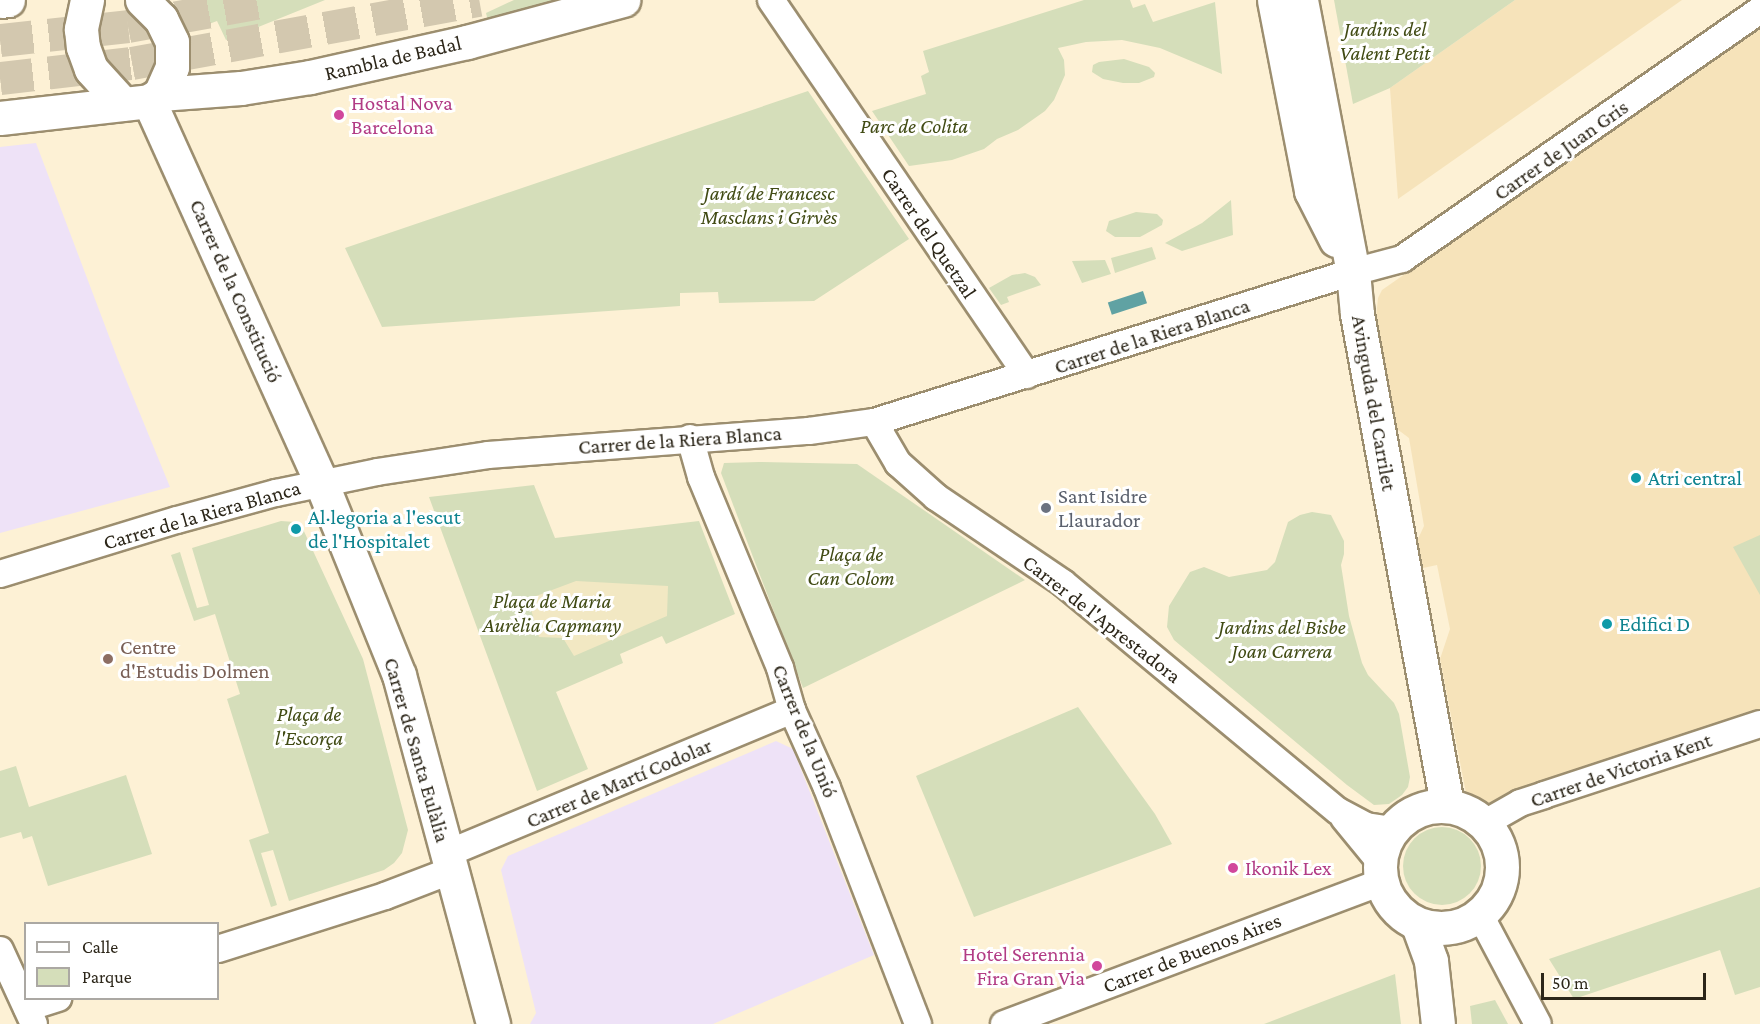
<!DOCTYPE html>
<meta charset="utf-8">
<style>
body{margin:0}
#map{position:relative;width:1760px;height:1024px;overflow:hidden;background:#fdf1d5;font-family:"Crimson Pro",serif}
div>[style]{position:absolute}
.built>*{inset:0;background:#f6e3ba}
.industrial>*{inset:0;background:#eee2f7}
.green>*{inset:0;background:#d5deba}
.round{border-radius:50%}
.sand>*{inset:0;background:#f2e8c3}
.water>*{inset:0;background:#60a2a3;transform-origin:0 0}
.primary-tunnel>*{height:33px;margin-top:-16.5px;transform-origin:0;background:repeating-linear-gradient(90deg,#d3c8af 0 33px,transparent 0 49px)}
.roads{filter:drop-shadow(2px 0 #9c8e6f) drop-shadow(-2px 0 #9c8e6f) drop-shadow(0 2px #9c8e6f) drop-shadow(0 -2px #9c8e6f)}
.street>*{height:26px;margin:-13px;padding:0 13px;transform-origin:13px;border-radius:13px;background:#fff}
.secondary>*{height:33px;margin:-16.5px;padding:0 16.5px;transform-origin:16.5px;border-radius:16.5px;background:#fff}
.secondary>.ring{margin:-16.5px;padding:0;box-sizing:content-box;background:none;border:33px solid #fff;border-radius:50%}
.dots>*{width:16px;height:16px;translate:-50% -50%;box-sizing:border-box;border:3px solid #fff;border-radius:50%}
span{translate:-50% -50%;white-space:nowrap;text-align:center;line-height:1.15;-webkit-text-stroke:6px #fff;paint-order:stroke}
.park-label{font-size:21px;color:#414b14;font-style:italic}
.street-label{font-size:21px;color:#2c2619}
.hotel-label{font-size:21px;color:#b23c85}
.left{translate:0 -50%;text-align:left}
.right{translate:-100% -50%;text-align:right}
.culture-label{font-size:21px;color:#0d838f}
.worship-label{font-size:21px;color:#5b616d}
.education-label{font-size:21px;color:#785e54}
.legend{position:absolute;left:24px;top:922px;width:195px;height:78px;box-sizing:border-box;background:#fff;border:2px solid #aba8a3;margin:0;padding:8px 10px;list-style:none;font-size:18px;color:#2c2619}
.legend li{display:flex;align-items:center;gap:12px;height:30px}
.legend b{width:30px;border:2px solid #aba8a3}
.scale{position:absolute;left:1541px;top:973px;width:165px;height:27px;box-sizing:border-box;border:3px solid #2c2619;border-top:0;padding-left:8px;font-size:18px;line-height:21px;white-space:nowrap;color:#2c2619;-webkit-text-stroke:4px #fff;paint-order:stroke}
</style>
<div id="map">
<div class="built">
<i style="clip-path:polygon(1515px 0,1682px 0,1398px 199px,1390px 88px)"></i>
<i style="clip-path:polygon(1760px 26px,1760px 714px,1487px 810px,1475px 808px,1466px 793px,1440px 659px,1450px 629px,1437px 565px,1423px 568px,1417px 541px,1424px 526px,1409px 438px,1397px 429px,1376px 317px,1378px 298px,1382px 290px)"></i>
</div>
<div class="industrial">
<i style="clip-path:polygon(36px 143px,118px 360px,170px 487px,0 533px,0 147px)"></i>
<i style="clip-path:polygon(776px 741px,793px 749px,874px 955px,713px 1024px,530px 1024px,536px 1013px,501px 870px,508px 856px)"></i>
</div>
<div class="green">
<i style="clip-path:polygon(198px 0,325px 0,226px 40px,217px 21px,209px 24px)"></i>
<i style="clip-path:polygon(514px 0,567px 0,488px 21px,486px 13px)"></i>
<i style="clip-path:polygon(1084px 0,1130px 0,1133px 8px,1145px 4px,1153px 22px,1215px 2px,1222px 74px,1160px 48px,1122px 40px,1086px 42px,1058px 48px,1064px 60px,1065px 75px,1054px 100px,1045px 111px,1018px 130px,997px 139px,984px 149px,952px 160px,909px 166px,872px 111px,926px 94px,921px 76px,929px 72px,923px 51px)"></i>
<i style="clip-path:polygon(1334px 0,1515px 0,1390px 88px,1353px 104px)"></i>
<i style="clip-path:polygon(1124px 59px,1149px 67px,1155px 73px,1154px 77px,1139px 83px,1123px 83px,1103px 79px,1092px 72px,1093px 65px,1099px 62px)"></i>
<i style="clip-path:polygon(808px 91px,909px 239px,814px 301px,719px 303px,718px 292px,680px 293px,680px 306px,382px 327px,345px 248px)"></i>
<i style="clip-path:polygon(1231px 200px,1233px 235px,1182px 251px,1165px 243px,1202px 223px)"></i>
<i style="clip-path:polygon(1136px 212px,1157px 214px,1163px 220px,1162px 225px,1140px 237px,1115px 237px,1106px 231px,1109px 221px)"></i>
<i style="clip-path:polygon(1152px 247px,1156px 259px,1115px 273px,1111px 258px)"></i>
<i style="clip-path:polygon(1105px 260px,1111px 274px,1082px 283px,1072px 261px)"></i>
<i style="clip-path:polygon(1025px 273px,1035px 277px,1041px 285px,1007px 297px,1009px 302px,1001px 305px,989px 288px,1012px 275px)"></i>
<i style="clip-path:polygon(759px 462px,857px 464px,1025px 580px,803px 688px,721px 473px,724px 463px)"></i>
<i style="clip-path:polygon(534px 485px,555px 538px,699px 521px,735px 614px,666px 644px,662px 636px,620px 654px,623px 663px,556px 692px,588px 769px,537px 791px,429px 497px)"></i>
<i style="clip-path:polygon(1312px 512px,1331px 515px,1344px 541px,1344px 554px,1341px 565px,1349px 616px,1362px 663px,1368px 675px,1394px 703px,1399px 714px,1410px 777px,1408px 787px,1402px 795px,1389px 804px,1374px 805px,1347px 785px,1174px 640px,1167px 627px,1169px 606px,1190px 572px,1204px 567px,1229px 577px,1267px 570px,1275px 562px,1288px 522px,1300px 515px)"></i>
<i style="clip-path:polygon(281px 521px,295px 522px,302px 527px,363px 659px,408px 830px,402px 853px,394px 863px,384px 870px,289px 901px,273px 850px,261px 853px,277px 905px,271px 907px,249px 840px,269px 833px,227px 699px,240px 694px,215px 614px,194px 621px,171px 555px,180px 552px,197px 608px,209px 605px,192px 548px)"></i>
<i style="clip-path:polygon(1760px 535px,1760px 595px,1733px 547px)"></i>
<i style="clip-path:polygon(1078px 707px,1155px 814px,1172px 844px,974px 917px,916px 776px)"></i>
<i style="clip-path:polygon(16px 766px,29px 807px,126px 775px,152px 854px,48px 886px,32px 836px,23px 839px,21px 832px,0 838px,0 771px)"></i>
<i class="round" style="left:1403px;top:827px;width:78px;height:78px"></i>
<i style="clip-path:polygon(1760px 887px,1760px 987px,1735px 995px,1720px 950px,1574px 999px,1549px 959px)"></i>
<i style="clip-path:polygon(1395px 974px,1401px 1024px,1264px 1024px,1324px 1001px)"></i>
<i style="clip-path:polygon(1495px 1000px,1508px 1024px,1472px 1024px,1470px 1006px)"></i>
</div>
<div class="sand">
<i style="clip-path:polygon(576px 581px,668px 586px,667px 616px,574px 656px,563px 638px,539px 637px,528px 599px)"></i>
</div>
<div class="water">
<i style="left:1143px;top:291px;width:13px;height:37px;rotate:72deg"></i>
</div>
<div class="primary-tunnel">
<i style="left:0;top:40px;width:129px;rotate:-6.2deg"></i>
<i style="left:128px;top:26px;width:146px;rotate:-10.2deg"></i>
<i style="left:0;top:78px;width:133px;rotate:-6.5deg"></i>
<i style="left:132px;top:63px;width:353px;rotate:-10.3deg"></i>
</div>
<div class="roads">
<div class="street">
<i style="left:771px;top:0;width:454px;rotate:55.7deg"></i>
<i style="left:874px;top:422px;width:48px;rotate:59.7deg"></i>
<i style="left:898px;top:463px;width:51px;rotate:41.8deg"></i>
<i style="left:936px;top:497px;width:153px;rotate:34.1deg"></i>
<i style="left:1063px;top:583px;width:357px;rotate:39.7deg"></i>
<i style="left:1338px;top:811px;width:32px;rotate:28deg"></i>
<i style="left:1366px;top:826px;width:25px;rotate:9deg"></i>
<i style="left:690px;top:438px;width:41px;rotate:74.2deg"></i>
<i style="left:701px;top:477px;width:207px;rotate:67.5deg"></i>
<i style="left:780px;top:668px;width:44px;rotate:74.1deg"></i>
<i style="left:792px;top:710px;width:85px;rotate:65.8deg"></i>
<i style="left:827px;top:788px;width:253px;rotate:68.9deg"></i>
<i style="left:0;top:574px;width:185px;rotate:-17deg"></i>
<i style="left:177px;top:520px;width:103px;rotate:-15.3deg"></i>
<i style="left:276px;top:493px;width:103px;rotate:-11.7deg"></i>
<i style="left:377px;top:472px;width:112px;rotate:-8.7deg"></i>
<i style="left:488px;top:455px;width:322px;rotate:-4.3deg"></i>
<i style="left:809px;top:431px;width:66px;rotate:-7.9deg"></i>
<i style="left:874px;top:422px;width:502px;rotate:-17.39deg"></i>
<i style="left:1353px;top:272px;width:51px;rotate:-14.9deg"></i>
<i style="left:1402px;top:259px;width:436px;rotate:-34.8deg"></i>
<i style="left:1344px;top:818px;width:57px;rotate:50.7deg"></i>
<i style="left:1485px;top:823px;width:40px;rotate:-29.7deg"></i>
<i style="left:1520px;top:803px;width:25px;rotate:-18deg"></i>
<i style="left:1544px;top:795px;width:227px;rotate:-18.2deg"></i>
<i style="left:446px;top:854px;width:375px;rotate:-22.6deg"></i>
<i style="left:1480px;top:915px;width:123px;rotate:62deg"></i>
<i style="left:218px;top:949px;width:175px;rotate:-17.6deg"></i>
<i style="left:385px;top:896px;width:70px;rotate:-21deg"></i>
<i style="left:0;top:950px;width:81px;rotate:65.3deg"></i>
<i style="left:27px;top:1008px;width:33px;rotate:-18deg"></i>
<i style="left:1004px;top:1024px;width:403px;rotate:-20.6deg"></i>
</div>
<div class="secondary">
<i style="left:87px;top:0;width:30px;rotate:102deg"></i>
<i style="left:81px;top:29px;width:18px;rotate:84deg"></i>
<i style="left:83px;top:47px;width:23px;rotate:70deg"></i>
<i style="left:91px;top:69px;width:47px;rotate:47.6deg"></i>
<i style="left:142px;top:0;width:27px;rotate:45deg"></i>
<i style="left:161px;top:19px;width:25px;rotate:64deg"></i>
<i style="left:172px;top:42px;width:25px;rotate:90deg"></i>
<i style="left:172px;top:67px;width:30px;rotate:114deg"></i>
<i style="left:1274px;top:0;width:195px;rotate:79deg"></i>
<i style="left:1311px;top:191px;width:55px;rotate:63deg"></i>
<i style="left:1301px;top:0;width:277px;rotate:79.2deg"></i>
<i style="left:1353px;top:272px;width:42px;rotate:84.6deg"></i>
<i style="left:1357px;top:314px;width:499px;rotate:79.6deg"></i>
<i style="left:0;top:1px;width:8px;rotate:-7deg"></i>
<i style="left:149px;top:101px;width:418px;rotate:65.7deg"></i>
<i style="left:321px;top:482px;width:208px;rotate:68deg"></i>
<i style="left:399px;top:675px;width:361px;rotate:74.9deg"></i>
<i style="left:0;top:118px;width:150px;rotate:-6.5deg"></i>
<i style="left:149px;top:101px;width:13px;rotate:-32deg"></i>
<i style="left:160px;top:94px;width:81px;rotate:-4.2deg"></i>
<i style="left:241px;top:88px;width:70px;rotate:-9.1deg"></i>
<i style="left:310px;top:77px;width:161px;rotate:-12.6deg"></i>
<i style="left:467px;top:42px;width:162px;rotate:-15.1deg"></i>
<i class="ring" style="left:1380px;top:806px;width:89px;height:89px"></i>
<i style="left:1418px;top:925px;width:38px;rotate:70deg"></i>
<i style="left:1431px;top:961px;width:63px;rotate:83.7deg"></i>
</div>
</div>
<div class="dots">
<i style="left:339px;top:115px;background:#d1479c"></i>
<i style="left:1636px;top:478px;background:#0f9aa8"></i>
<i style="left:1046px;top:508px;background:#6b7280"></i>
<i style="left:296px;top:529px;background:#0f9aa8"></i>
<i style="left:1607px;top:624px;background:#0f9aa8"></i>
<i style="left:108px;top:659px;background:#8d6e63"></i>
<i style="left:1233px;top:868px;background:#d1479c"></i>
<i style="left:1097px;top:966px;background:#d1479c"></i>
</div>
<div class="park-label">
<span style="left:1385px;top:41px">Jardins del<br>Valent Petit</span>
<span style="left:914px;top:126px">Parc de Colita</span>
<span style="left:769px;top:205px">Jardí de Francesc<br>Masclans i Girvès</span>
<span style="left:851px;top:566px">Plaça de<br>Can Colom</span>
<span style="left:552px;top:613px">Plaça de Maria<br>Aurèlia Capmany</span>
<span style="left:1282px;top:639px">Jardins del Bisbe<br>Joan Carrera</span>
<span style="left:309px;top:726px">Plaça de<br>l'Escorça</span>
</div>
<div class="street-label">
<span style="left:393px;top:58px;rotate:-13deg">Rambla de Badal</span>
<span style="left:1561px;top:150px;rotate:-35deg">Carrer de Juan Gris</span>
<span style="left:929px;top:233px;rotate:56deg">Carrer del Quetzal</span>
<span style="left:236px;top:291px;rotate:66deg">Carrer de la Constitució</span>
<span style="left:1152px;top:336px;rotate:-18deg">Carrer de la Riera Blanca</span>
<span style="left:1374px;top:403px;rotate:80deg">Avinguda del Carrilet</span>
<span style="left:680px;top:440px;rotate:-4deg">Carrer de la Riera Blanca</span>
<span style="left:202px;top:515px;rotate:-16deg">Carrer de la Riera Blanca</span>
<span style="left:1102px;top:619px;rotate:38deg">Carrer de l'Aprestadora</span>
<span style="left:805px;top:731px;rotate:68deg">Carrer de la Unió</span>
<span style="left:417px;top:750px;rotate:74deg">Carrer de Santa Eulàlia</span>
<span style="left:1621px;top:770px;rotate:-19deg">Carrer de Victoria Kent</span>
<span style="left:619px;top:783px;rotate:-23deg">Carrer de Martí Codolar</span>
<span style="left:1192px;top:953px;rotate:-21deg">Carrer de Buenos Aires</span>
</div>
<div class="hotel-label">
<span class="left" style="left:351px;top:115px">Hostal Nova<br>Barcelona</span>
<span class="left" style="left:1245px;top:868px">Ikonik Lex</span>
<span class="right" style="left:1085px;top:966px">Hotel Serennia<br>Fira Gran Via</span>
</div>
<div class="culture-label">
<span class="left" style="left:1648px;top:478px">Atri central</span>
<span class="left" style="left:308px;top:529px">Al·legoria a l'escut<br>de l'Hospitalet</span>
<span class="left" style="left:1619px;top:624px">Edifici D</span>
</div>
<div class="worship-label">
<span class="left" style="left:1058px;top:508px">Sant Isidre<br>Llaurador</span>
</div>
<div class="education-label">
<span class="left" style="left:120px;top:659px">Centre<br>d'Estudis Dolmen</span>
</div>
<ul class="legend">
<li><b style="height:8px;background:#fff"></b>Calle</li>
<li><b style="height:16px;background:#d5deba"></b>Parque</li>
</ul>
<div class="scale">50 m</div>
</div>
